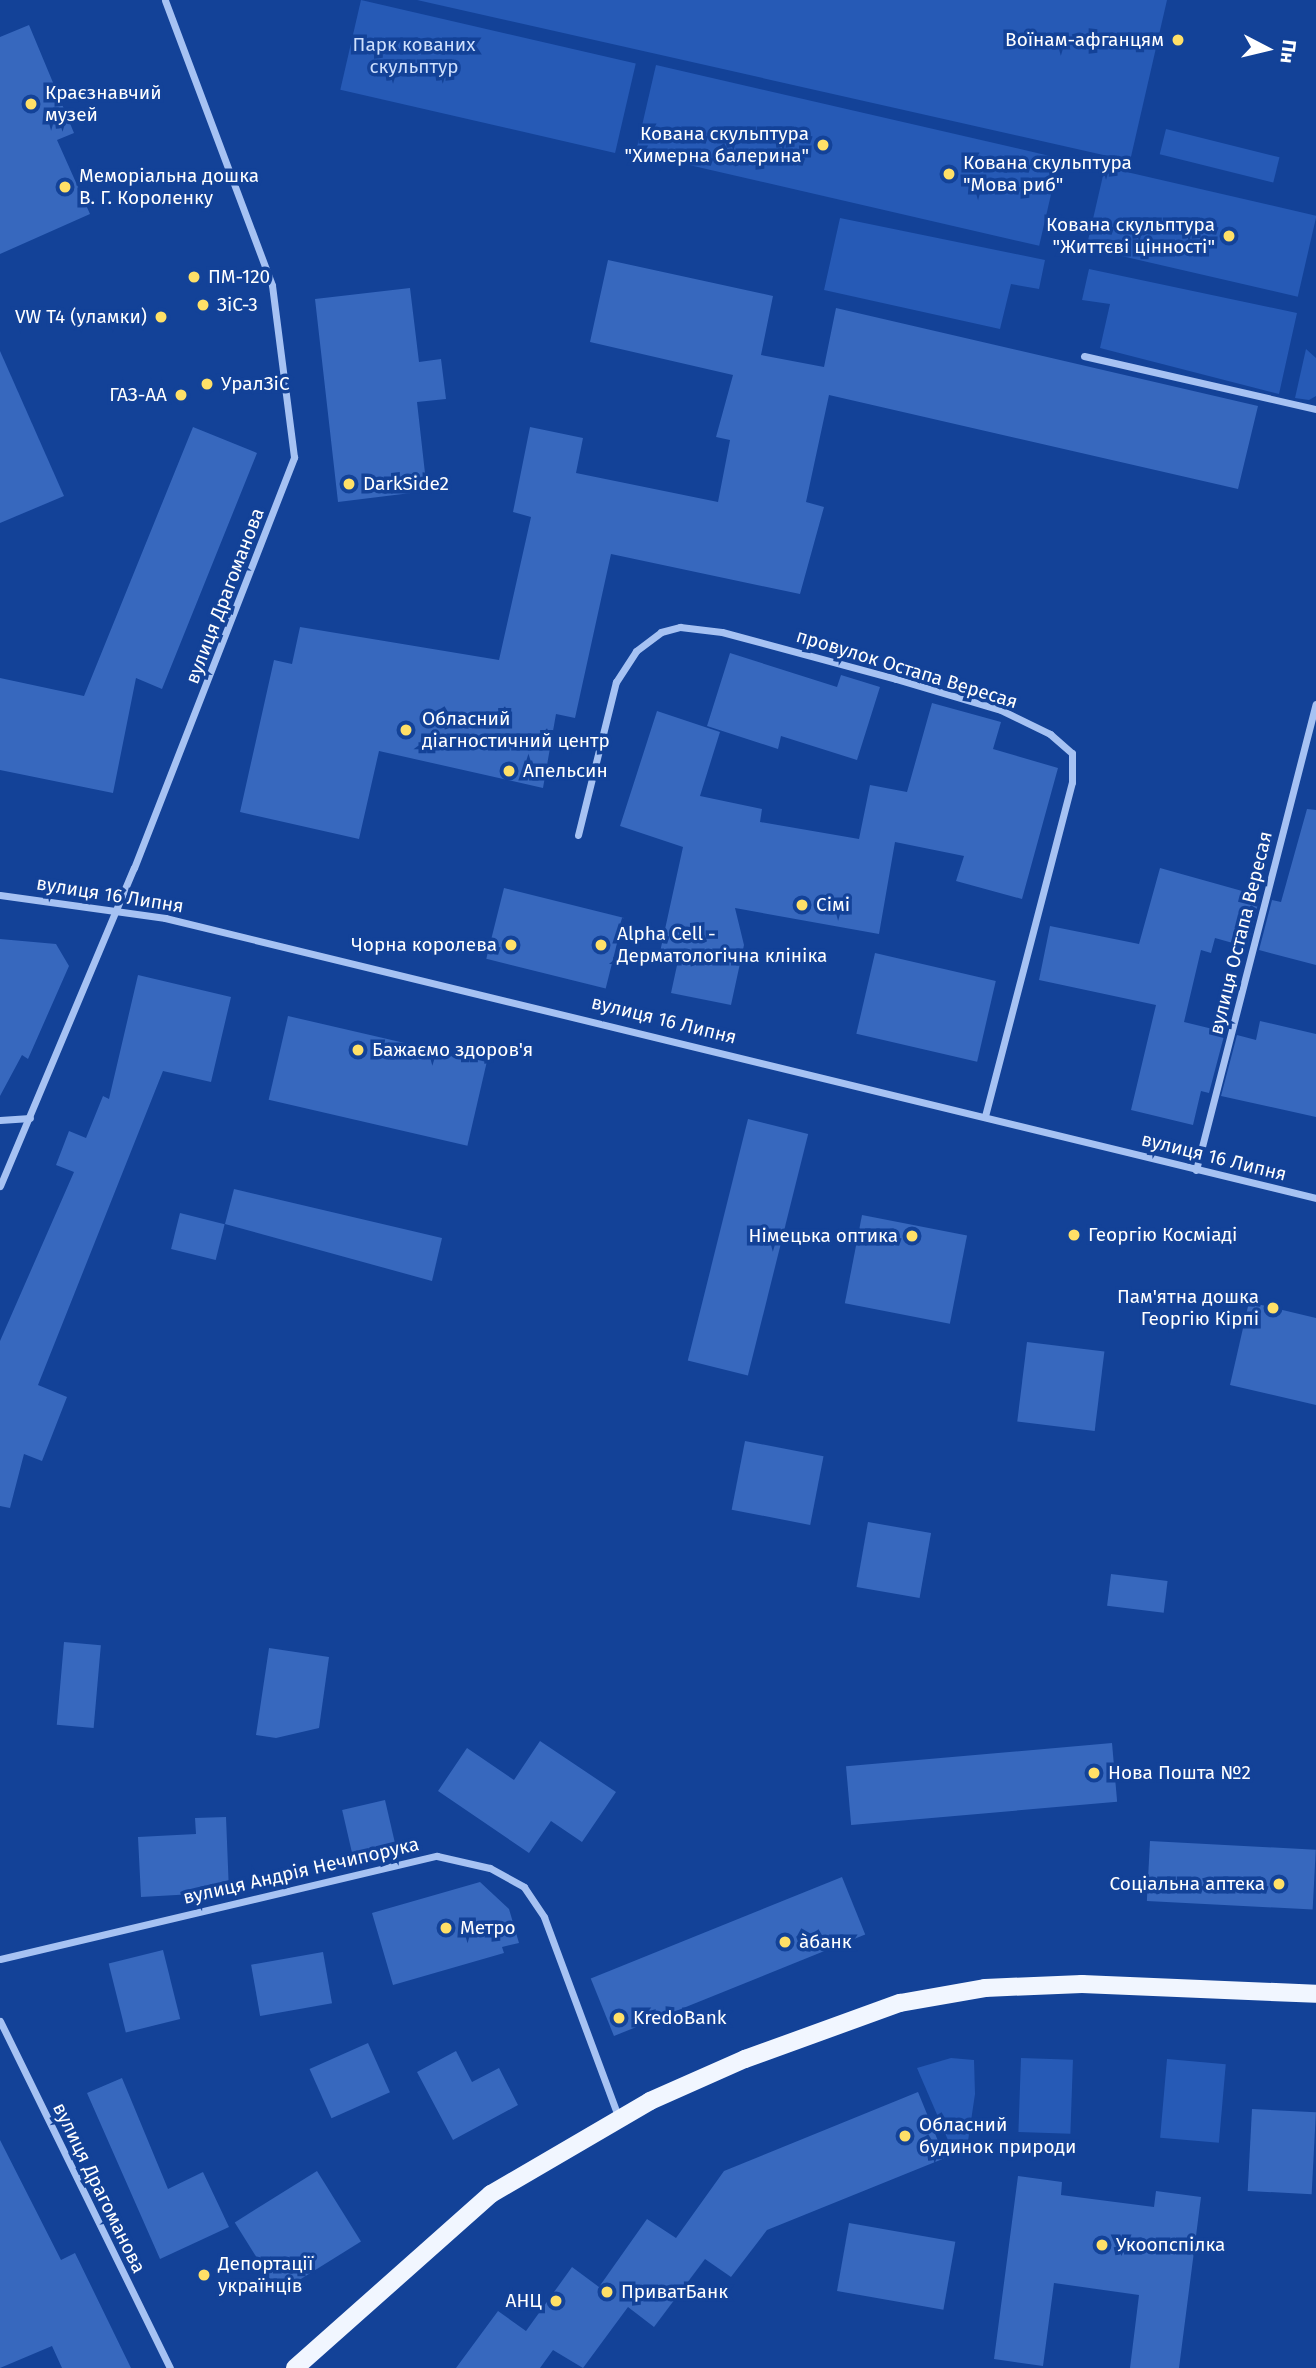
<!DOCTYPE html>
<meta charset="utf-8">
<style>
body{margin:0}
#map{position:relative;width:1316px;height:2368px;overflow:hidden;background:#134298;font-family:"Fira Sans",sans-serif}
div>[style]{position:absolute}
.green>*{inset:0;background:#265ab6;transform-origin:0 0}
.building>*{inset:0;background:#3768be;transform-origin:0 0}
.street>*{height:7px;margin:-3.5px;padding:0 3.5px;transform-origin:3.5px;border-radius:3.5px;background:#a6c2f3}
.primary>*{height:18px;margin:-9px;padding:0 9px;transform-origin:9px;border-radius:9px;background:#f1f6ff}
.dots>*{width:19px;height:19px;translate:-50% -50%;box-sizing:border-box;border:4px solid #134298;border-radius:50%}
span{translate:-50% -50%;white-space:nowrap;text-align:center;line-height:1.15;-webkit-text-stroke:7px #134298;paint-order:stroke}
.poi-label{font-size:19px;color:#fff}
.right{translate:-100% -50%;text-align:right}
.left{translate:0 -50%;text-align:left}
.park-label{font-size:19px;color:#cddffd}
.street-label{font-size:19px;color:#fff}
.north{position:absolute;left:1232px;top:14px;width:70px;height:70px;-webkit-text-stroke:5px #134298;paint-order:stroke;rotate:97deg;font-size:19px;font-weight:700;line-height:28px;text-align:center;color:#fff}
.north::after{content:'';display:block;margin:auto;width:24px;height:32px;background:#fff;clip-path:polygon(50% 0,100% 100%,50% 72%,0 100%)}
</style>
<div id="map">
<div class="green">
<i style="left:361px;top:0;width:282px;height:92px;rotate:13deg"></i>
<i style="clip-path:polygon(417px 0,1167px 0,1130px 161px)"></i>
<i style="left:656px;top:65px;width:414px;height:90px;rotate:13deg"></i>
<i style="left:1166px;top:129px;width:117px;height:26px;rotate:14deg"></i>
<i style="left:1105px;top:167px;width:217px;height:83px;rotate:13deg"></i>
<i style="clip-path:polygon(840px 218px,1045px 260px,1039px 289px,1011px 284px,1000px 329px,824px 290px)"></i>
<i style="clip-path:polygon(1089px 269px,1297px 313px,1279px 394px,1100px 348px,1110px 304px,1082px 300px)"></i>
<i style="clip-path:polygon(1306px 349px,1316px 358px,1316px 396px,1309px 400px,1295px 398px)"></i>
<i style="clip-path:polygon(951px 2058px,974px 2060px,975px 2094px,968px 2141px,954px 2154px,917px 2068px)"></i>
<i style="left:1021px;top:2058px;width:52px;height:74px;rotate:2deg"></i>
<i style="left:1167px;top:2059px;width:59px;height:79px;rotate:5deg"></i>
</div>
<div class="building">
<i style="clip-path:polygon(29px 25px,74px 133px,57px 140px,90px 214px,0 254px,0 37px)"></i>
<i style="clip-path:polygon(608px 260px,773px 296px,761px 355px,824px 367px,836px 308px,1258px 406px,1238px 489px,829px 395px,806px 502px,824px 507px,800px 594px,611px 554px,575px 718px,556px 714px,543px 788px,379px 751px,359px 839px,240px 812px,274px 660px,292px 664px,300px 627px,499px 660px,531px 517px,513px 512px,530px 427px,583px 438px,576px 473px,718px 502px,730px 440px,716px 437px,733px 375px,590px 342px)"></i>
<i style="clip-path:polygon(410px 288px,419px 362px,441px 359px,446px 399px,417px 402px,427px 491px,338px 502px,315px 299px)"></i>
<i style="clip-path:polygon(0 351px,64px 496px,0 523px)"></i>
<i style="clip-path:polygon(193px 427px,257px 453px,162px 689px,136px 678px,113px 793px,0 770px,0 678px,84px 696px)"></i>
<i style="clip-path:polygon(730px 653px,837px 687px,841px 675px,880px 687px,857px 760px,781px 736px,778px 749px,707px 726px)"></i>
<i style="clip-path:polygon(932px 703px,1001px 722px,993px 749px,1058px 768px,1022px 899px,956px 881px,964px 856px,895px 842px,879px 934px,735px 908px,744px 945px,731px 1005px,671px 993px,679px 956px,660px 952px,683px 847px,620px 826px,657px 711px,720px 732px,700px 796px,762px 809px,760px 822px,859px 839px,870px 785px,907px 792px)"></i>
<i style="clip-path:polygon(1307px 809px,1316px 810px,1316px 965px,1259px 950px,1272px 900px,1281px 902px)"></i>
<i style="clip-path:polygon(1160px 868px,1260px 896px,1247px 947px,1215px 938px,1211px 953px,1201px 950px,1184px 1022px,1225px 1032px,1209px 1093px,1201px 1091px,1193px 1125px,1131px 1110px,1156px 1005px,1039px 980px,1050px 926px,1139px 944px)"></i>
<i style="left:504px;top:888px;width:123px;height:73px;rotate:14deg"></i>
<i style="clip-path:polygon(0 939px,56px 944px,69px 966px,28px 1059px,22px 1055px,0 1096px)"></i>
<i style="left:875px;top:953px;width:124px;height:83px;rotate:13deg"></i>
<i style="clip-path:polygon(138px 975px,231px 997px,211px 1082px,163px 1071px,38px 1385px,67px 1397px,42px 1461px,24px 1454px,10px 1508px,0 1506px,0 1341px,74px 1172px,56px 1165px,69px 1131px,86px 1138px,103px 1096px,109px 1099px)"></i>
<i style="left:288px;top:1016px;width:204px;height:86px;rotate:13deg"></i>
<i style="clip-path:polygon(1260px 1021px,1316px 1034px,1316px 1117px,1221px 1096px,1237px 1035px,1256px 1040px)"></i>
<i style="left:748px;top:1119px;width:62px;height:249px;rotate:14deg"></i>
<i style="clip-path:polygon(234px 1189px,442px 1238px,432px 1281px,225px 1224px)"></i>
<i style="left:180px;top:1213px;width:46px;height:37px;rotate:14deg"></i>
<i style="left:862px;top:1215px;width:107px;height:90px;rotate:11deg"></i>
<i style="clip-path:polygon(1249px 1302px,1316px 1318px,1316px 1405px,1230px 1385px)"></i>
<i style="left:1027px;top:1342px;width:78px;height:80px;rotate:7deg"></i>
<i style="left:745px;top:1441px;width:80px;height:70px;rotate:11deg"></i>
<i style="left:868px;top:1522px;width:64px;height:66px;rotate:10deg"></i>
<i style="left:1111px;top:1574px;width:57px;height:32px;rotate:7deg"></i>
<i style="left:64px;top:1642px;width:37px;height:83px;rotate:5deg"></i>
<i style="clip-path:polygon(269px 1648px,329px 1657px,319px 1728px,276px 1738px,256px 1735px)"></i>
<i style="clip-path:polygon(540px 1741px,616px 1792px,582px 1842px,551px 1821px,529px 1853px,438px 1791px,467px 1748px,514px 1780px)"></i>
<i style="left:1112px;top:1743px;width:59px;height:267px;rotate:85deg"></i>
<i style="left:385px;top:1800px;width:44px;height:44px;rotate:77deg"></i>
<i style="clip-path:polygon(226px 1817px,229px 1892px,141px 1897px,138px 1837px,196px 1834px,195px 1818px)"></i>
<i style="left:1150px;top:1841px;width:166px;height:60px;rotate:3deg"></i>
<i style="left:842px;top:1877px;width:62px;height:271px;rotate:68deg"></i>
<i style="clip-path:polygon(480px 1882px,509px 1909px,519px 1943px,502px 1947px,504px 1953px,393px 1985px,372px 1913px)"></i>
<i style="left:163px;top:1950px;width:71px;height:56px;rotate:76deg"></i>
<i style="left:323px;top:1952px;width:52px;height:73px;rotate:80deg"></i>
<i style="left:368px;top:2043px;width:54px;height:64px;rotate:66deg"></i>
<i style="clip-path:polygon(456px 2051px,472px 2082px,499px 2068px,518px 2105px,453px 2140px,417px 2072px)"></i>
<i style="clip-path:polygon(122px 2078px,168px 2189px,203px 2172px,229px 2227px,160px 2259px,87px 2093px)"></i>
<i style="clip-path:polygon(918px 2092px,945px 2158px,767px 2230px,731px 2277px,705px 2259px,654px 2327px,628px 2307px,583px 2368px,553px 2350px,540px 2368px,456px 2368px,498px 2311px,526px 2331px,572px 2267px,599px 2287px,647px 2219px,676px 2238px,724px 2171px)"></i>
<i style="left:1252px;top:2109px;width:64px;height:82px;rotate:3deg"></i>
<i style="clip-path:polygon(0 2140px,61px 2260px,75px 2253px,131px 2368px,62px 2368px,52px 2346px,0 2368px)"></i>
<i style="left:317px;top:2171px;width:83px;height:97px;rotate:58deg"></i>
<i style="clip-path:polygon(1018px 2176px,1062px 2182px,1061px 2195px,1154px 2207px,1156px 2191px,1201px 2197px,1179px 2368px,1130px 2368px,1139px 2295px,1054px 2283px,1043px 2366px,994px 2359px)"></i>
<i style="left:849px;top:2223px;width:108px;height:69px;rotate:10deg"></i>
</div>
<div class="street">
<i style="left:1084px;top:356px;width:238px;rotate:12.9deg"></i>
<i style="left:578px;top:835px;width:158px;rotate:-76.1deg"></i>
<i style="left:616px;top:682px;width:37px;rotate:-57deg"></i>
<i style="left:636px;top:651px;width:31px;rotate:-37deg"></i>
<i style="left:661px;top:632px;width:20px;rotate:-15deg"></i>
<i style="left:680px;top:627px;width:42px;rotate:6.8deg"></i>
<i style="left:722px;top:632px;width:180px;rotate:15.1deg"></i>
<i style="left:896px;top:679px;width:109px;rotate:16.4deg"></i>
<i style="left:1001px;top:710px;width:55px;rotate:26.1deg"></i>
<i style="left:1050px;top:734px;width:29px;rotate:41deg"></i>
<i style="left:1072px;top:753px;width:29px;rotate:90deg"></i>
<i style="left:1072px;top:782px;width:346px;rotate:104.6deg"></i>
<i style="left:0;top:895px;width:167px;rotate:7.9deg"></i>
<i style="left:165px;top:918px;width:1185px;rotate:13.67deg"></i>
<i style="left:0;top:1120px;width:30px;rotate:-4deg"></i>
<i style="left:1196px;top:1170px;width:481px;rotate:-75.6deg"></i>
<i style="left:0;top:1186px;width:345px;rotate:-67.2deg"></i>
<i style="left:134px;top:868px;width:441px;rotate:-68.7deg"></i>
<i style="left:294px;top:457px;width:173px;rotate:-97.3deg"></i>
<i style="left:272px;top:285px;width:304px;rotate:-110.6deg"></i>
<i style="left:0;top:1959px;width:449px;rotate:-13.3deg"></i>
<i style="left:437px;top:1856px;width:54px;rotate:12.8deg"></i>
<i style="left:490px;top:1868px;width:39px;rotate:29deg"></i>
<i style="left:524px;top:1887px;width:36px;rotate:56deg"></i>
<i style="left:544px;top:1917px;width:215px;rotate:69.6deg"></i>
<i style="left:0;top:2021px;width:386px;rotate:63.9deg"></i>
</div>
<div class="primary">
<i style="left:295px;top:2368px;width:262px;rotate:-41.6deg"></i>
<i style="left:491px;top:2194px;width:184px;rotate:-30.3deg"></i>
<i style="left:650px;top:2101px;width:104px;rotate:-23.9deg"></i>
<i style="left:745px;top:2059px;width:165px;rotate:-19.9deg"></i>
<i style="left:900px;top:2003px;width:86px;rotate:-10deg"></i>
<i style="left:985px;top:1988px;width:97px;rotate:-2.4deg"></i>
<i style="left:1082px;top:1984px;width:234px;rotate:2.4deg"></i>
</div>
<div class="dots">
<i style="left:1178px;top:40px;background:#ffe067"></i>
<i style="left:31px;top:104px;background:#ffe067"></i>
<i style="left:823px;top:145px;background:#ffe067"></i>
<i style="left:949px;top:174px;background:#ffe067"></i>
<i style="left:65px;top:187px;background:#ffe067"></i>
<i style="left:1229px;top:236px;background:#ffe067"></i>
<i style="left:194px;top:277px;background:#ffe067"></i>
<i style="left:203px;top:305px;background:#ffe067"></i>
<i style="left:161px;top:317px;background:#ffe067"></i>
<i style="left:207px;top:384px;background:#ffe067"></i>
<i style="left:181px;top:395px;background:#ffe067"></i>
<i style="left:349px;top:484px;background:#ffe067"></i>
<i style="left:406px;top:730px;background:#ffe067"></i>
<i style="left:509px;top:771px;background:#ffe067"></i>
<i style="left:802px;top:905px;background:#ffe067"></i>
<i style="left:511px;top:945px;background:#ffe067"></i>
<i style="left:601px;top:945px;background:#ffe067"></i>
<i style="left:358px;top:1050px;background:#ffe067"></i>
<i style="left:1074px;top:1235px;background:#ffe067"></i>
<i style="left:912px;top:1236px;background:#ffe067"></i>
<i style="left:1273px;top:1308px;background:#ffe067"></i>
<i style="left:1094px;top:1773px;background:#ffe067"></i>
<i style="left:1279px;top:1884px;background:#ffe067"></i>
<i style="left:446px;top:1928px;background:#ffe067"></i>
<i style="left:785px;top:1942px;background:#ffe067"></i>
<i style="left:619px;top:2018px;background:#ffe067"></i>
<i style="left:905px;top:2136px;background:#ffe067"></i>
<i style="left:1102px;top:2245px;background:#ffe067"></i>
<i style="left:204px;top:2275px;background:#ffe067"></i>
<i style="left:607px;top:2292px;background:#ffe067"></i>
<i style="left:556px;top:2301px;background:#ffe067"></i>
</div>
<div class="poi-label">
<span class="right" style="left:1164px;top:40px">Воїнам-афганцям</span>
<span class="left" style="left:45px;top:104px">Краєзнавчий<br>музей</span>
<span class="right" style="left:809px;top:145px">Кована скульптура<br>"Химерна балерина"</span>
<span class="left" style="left:963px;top:174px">Кована скульптура<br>"Мова риб"</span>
<span class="left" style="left:79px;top:187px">Меморіальна дошка<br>В. Г. Короленку</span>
<span class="right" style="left:1215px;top:236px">Кована скульптура<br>"Життєві цінності"</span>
<span class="left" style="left:208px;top:277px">ПМ-120</span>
<span class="left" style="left:217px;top:305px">ЗіС-3</span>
<span class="right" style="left:147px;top:317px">VW T4 (уламки)</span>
<span class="left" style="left:221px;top:384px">УралЗіС</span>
<span class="right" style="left:167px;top:395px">ГАЗ-АА</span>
<span class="left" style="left:363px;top:484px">DarkSide2</span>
<span class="left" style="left:422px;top:730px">Обласний<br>діагностичний центр</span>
<span class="left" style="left:523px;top:771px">Апельсин</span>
<span class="left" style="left:816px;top:905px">Сімі</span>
<span class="left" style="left:617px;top:945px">Alpha Cell -<br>Дерматологічна клініка</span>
<span class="right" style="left:497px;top:945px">Чорна королева</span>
<span class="left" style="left:372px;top:1050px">Бажаємо здоров'я</span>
<span class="left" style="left:1088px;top:1235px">Георгію Косміаді</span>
<span class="right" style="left:898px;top:1236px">Німецька оптика</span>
<span class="right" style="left:1259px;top:1308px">Пам'ятна дошка<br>Георгію Кірпі</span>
<span class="left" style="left:1108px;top:1773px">Нова Пошта №2</span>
<span class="right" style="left:1265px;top:1884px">Соціальна аптека</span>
<span class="left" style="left:460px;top:1928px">Метро</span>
<span class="left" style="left:799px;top:1942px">а̀банк</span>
<span class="left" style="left:633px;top:2018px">KredoBank</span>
<span class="left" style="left:919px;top:2136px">Обласний<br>будинок природи</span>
<span class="left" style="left:1116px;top:2245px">Укоопспілка</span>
<span class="left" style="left:218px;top:2275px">Депортації<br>українців</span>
<span class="left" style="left:621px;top:2292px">ПриватБанк</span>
<span class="right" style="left:542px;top:2301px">АНЦ</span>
</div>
<div class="park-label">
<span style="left:414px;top:56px">Парк кованих<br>скульптур</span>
</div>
<div class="street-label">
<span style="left:225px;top:596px;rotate:-69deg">вулиця Драгоманова</span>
<span style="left:907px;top:669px;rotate:17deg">провулок Остапа Вересая</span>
<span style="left:110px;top:895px;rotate:9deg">вулиця 16 Липня</span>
<span style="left:1241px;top:933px;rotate:-76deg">вулиця Остапа Вересая</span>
<span style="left:664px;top:1020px;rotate:14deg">вулиця 16 Липня</span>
<span style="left:1214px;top:1157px;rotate:14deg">вулиця 16 Липня</span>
<span style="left:301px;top:1871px;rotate:-13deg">вулиця Андрія Нечипорука</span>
<span style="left:99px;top:2188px;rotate:64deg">вулиця Драгоманова</span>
</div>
<div class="north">Пн</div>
</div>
